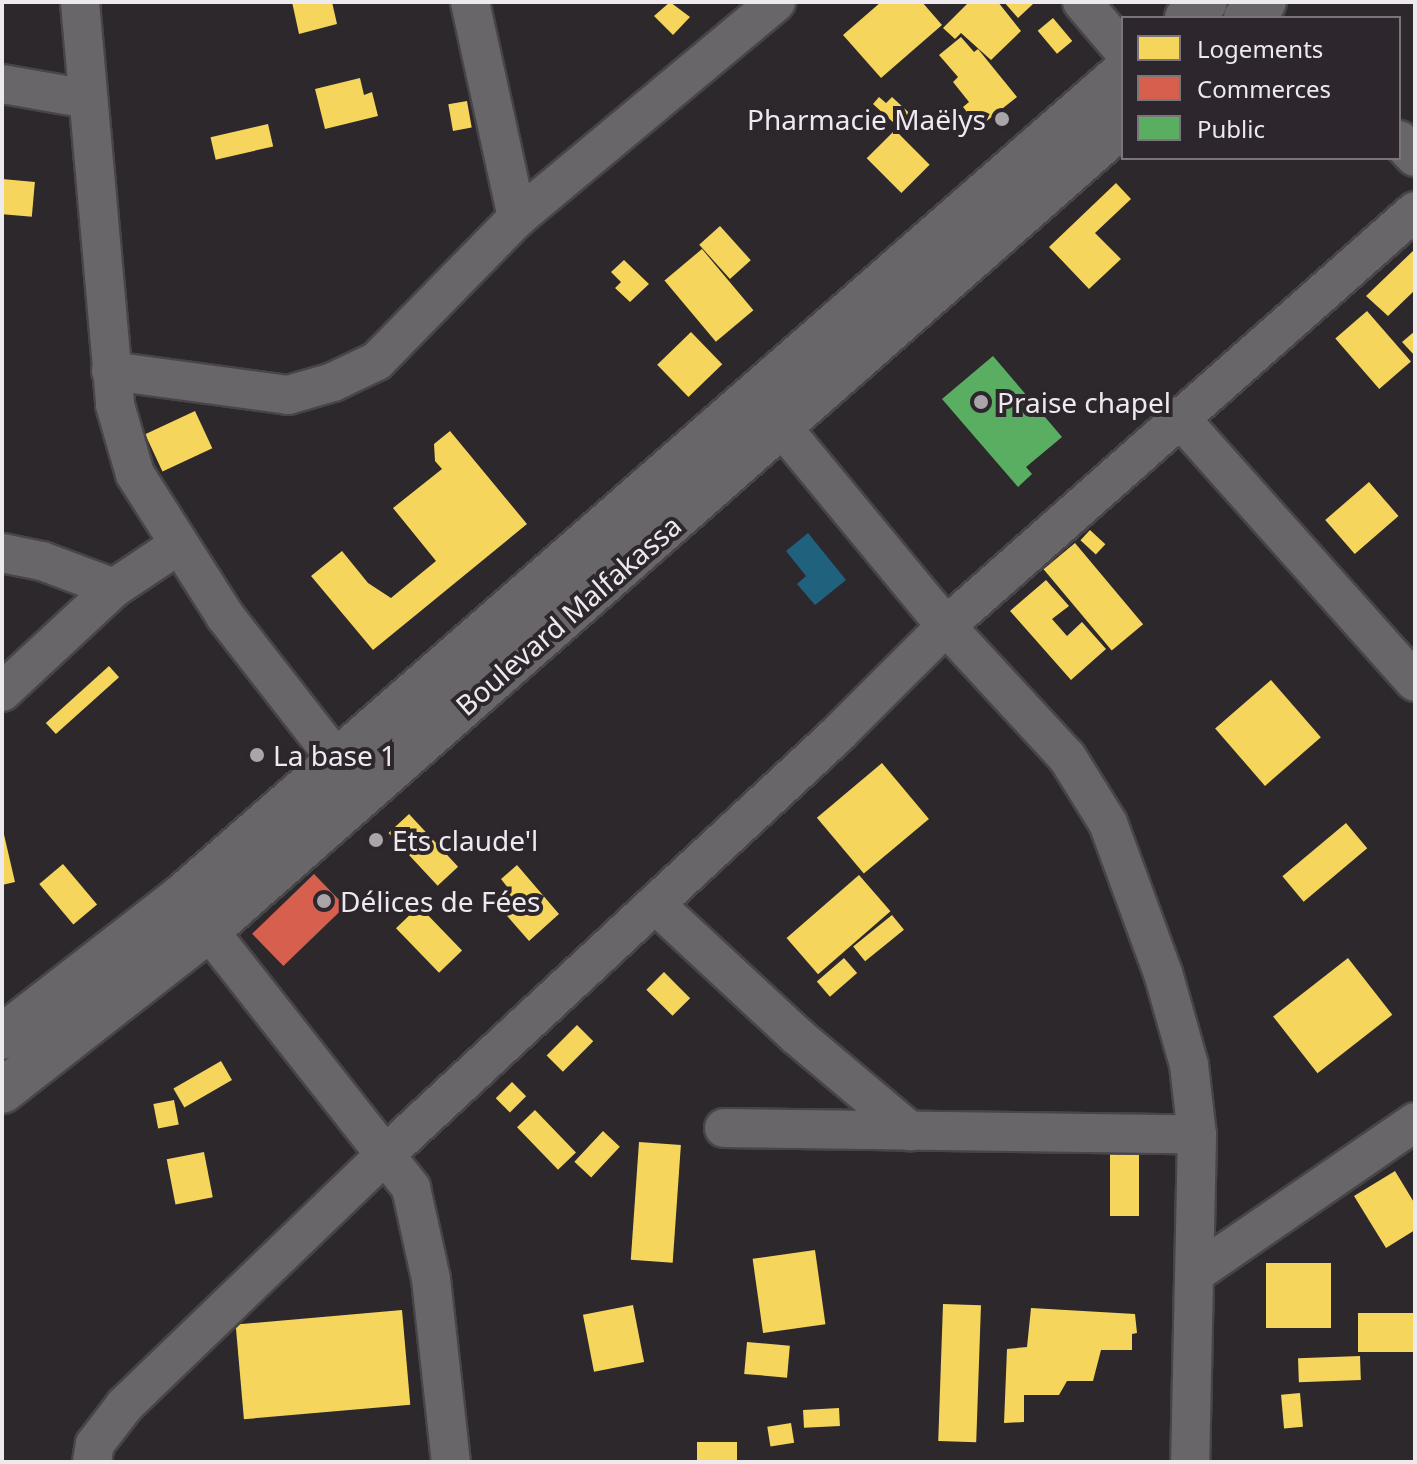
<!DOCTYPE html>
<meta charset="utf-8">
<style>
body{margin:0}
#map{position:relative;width:1417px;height:1464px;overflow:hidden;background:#2c282c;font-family:"Noto Sans",sans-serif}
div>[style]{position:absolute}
.water>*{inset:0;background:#20627e}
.homes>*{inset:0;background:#f6d55c;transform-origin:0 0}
.shops>*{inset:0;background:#d6604d;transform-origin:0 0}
.public>*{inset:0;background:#5aae61}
.roads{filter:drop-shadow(2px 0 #474547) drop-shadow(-2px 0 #474547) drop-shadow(0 2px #474547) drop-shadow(0 -2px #474547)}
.street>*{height:38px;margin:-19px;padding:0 19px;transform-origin:19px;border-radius:19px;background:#696669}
.secondary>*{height:44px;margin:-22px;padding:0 22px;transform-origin:22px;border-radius:22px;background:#696669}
.dots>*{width:22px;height:22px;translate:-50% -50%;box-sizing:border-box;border:4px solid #2d272d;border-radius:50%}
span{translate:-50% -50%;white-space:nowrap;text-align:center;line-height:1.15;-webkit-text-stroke:8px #2d272d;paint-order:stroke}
.poi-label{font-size:28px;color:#ede9ed}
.right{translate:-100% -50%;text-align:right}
.left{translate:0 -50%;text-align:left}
.street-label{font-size:28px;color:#ede9ed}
.frame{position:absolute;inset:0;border:4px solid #ede9ed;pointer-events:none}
.legend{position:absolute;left:1121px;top:16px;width:280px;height:144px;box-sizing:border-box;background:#2d272d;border:2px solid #7a757a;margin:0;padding:10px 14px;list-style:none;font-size:24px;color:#ede9ed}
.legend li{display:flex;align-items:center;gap:16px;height:40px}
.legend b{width:40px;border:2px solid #7a757a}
</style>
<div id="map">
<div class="water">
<i style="clip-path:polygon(808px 533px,846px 580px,815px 605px,797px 584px,806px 576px,786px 551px)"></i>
</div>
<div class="homes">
<i style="clip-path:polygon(292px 2px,332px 2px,337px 24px,299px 34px)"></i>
<i style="clip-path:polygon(670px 2px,690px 17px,673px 35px,654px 16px)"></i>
<i style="clip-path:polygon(881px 2px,922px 2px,942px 25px,881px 78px,843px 35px)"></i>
<i style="clip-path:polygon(969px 2px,998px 2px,1021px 31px,991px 60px,961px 33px,955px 39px,943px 28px)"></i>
<i style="clip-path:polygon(1004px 2px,1032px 2px,1033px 4px,1018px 18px)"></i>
<i style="left:1053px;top:18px;width:30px;height:20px;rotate:50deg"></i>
<i style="clip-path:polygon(961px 37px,974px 52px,978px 49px,1017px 97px,979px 127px,963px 107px,969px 102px,953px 82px,958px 77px,939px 55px)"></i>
<i style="clip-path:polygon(360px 78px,364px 95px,372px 92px,378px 116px,325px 129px,315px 89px)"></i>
<i style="clip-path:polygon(879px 97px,886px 103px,892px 97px,918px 121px,906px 134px,873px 104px)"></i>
<i style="left:467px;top:101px;width:27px;height:19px;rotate:80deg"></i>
<i style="left:268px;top:124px;width:23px;height:59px;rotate:77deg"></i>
<i style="left:895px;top:130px;width:49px;height:40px;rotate:45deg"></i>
<i style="left:2px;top:179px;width:33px;height:35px;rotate:5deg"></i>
<i style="clip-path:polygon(1116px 183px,1131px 199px,1095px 233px,1121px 259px,1089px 289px,1049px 247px)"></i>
<i style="left:720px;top:226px;width:46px;height:28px;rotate:48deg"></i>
<i style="left:702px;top:249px;width:80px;height:49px;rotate:50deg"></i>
<i style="clip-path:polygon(1415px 249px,1415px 290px,1388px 316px,1366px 296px)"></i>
<i style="clip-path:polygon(624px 260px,649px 284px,630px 302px,615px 288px,621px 282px,611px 272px)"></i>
<i style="left:1367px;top:311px;width:67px;height:42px;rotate:49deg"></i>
<i style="clip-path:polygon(1415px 331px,1415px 356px,1402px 342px)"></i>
<i style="left:691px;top:332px;width:45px;height:47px;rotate:46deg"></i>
<i style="left:195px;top:411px;width:41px;height:55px;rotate:65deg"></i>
<i style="clip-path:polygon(450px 431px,527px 524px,373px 650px,311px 576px,342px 551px,368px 583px,391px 598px,436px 561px,393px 508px,442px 469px,435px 461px,434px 444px)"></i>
<i style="left:1369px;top:482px;width:45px;height:58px;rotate:49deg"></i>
<i style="left:1090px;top:530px;width:21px;height:14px;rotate:43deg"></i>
<i style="left:1075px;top:543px;width:106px;height:41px;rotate:50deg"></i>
<i style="clip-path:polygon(1046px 580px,1069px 606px,1052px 619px,1067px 636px,1082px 622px,1106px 649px,1071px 680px,1010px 611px)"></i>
<i style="left:109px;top:666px;width:15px;height:85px;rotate:48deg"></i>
<i style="left:1271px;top:680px;width:76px;height:74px;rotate:49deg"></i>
<i style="left:882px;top:763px;width:73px;height:85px;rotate:50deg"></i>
<i style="left:409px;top:814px;width:72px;height:28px;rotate:47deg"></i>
<i style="left:1346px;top:823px;width:33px;height:83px;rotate:50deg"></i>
<i style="clip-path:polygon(2px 826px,15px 882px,2px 885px)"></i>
<i style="left:63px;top:864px;width:53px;height:31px;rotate:50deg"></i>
<i style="clip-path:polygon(517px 865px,559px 914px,529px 941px,493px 900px,508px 888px,501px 879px)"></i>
<i style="left:859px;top:875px;width:48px;height:96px;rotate:49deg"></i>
<i style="left:419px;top:906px;width:62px;height:32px;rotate:46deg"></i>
<i style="left:892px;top:915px;width:19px;height:50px;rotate:51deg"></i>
<i style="left:844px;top:958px;width:20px;height:36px;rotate:49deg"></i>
<i style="left:1348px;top:958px;width:72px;height:95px;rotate:52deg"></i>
<i style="left:664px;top:972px;width:37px;height:25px;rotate:45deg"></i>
<i style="left:577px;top:1025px;width:23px;height:43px;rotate:45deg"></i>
<i style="left:221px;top:1061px;width:22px;height:55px;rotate:60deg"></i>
<i style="left:512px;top:1082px;width:20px;height:23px;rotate:45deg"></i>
<i style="left:174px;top:1100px;width:25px;height:21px;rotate:79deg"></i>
<i style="left:535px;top:1110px;width:59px;height:25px;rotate:46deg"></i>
<i style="left:603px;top:1131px;width:23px;height:42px;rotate:43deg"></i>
<i style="left:639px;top:1142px;width:42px;height:118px;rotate:4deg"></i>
<i style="left:204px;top:1152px;width:46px;height:38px;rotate:79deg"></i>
<i style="left:1110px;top:1154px;width:29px;height:62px"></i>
<i style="clip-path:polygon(1395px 1171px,1415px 1204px,1415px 1230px,1386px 1248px,1354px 1196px)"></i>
<i style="left:815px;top:1250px;width:75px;height:63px;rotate:82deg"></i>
<i style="left:1266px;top:1263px;width:65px;height:65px"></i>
<i style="left:943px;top:1304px;width:38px;height:137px;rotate:2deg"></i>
<i style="left:633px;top:1305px;width:58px;height:51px;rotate:79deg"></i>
<i style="clip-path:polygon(1031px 1308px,1135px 1314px,1137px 1333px,1132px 1334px,1132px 1350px,1101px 1350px,1093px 1381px,1067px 1381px,1059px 1395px,1024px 1395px,1024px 1422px,1004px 1423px,1007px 1349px,1027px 1347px)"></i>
<i style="left:402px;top:1310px;width:95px;height:167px;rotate:85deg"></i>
<i style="left:1415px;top:1313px;width:39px;height:57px;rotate:90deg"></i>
<i style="left:747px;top:1342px;width:43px;height:32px;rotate:5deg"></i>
<i style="left:1360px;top:1356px;width:24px;height:62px;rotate:88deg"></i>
<i style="left:1300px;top:1393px;width:34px;height:19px;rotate:85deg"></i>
<i style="left:839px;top:1408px;width:18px;height:36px;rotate:87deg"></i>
<i style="left:791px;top:1423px;width:20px;height:24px;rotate:81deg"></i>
<i style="left:737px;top:1442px;width:20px;height:40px;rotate:90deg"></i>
</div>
<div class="shops">
<i style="left:314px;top:874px;width:45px;height:86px;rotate:46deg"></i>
</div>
<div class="public">
<i style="clip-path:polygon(993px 356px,1062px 437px,1026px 467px,1032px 474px,1018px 487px,942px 399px)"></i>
</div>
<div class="roads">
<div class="street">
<i style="left:80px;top:2px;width:405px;rotate:85deg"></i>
<i style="left:115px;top:405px;width:72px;rotate:73.8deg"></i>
<i style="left:135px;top:474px;width:168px;rotate:57.6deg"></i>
<i style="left:225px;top:616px;width:182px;rotate:52.1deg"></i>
<i style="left:470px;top:2px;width:221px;rotate:77.7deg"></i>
<i style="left:1082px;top:2px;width:63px;rotate:49.5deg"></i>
<i style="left:2px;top:84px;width:87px;rotate:9.9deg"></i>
<i style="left:1399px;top:140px;width:23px;rotate:47deg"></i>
<i style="left:111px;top:371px;width:179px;rotate:7.7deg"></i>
<i style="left:288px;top:395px;width:47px;rotate:-16.1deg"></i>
<i style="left:333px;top:382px;width:49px;rotate:-25.5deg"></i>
<i style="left:377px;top:361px;width:200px;rotate:-45.6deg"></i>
<i style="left:517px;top:218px;width:337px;rotate:-39.8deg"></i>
<i style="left:762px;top:403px;width:289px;rotate:50.5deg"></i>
<i style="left:946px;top:626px;width:178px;rotate:47.3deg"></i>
<i style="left:1067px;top:757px;width:78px;rotate:58.2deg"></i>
<i style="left:1108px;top:823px;width:160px;rotate:69.9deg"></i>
<i style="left:1163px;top:973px;width:96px;rotate:74.2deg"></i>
<i style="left:1189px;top:1065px;width:70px;rotate:83.5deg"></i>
<i style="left:1197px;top:1135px;width:327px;rotate:91.2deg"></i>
<i style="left:1178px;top:416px;width:356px;rotate:48.3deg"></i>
<i style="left:2px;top:553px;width:41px;rotate:11.3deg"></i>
<i style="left:42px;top:561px;width:77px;rotate:20.6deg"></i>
<i style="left:2px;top:692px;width:153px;rotate:-42.9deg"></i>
<i style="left:114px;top:588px;width:76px;rotate:-33.7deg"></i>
<i style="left:655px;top:904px;width:194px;rotate:42.9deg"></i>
<i style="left:797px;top:1036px;width:148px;rotate:40.1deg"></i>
<i style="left:191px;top:908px;width:356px;rotate:51.8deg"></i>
<i style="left:411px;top:1188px;width:93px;rotate:77.6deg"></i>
<i style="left:431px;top:1279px;width:184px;rotate:83.8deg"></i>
<i style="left:724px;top:1128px;width:473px;rotate:0.8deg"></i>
<i style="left:1197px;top:1272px;width:265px;rotate:-34.5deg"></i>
<i style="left:92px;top:1462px;width:18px;rotate:-81deg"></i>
<i style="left:95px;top:1444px;width:49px;rotate:-52.4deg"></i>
<i style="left:125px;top:1405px;width:364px;rotate:-43.9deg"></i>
<i style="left:387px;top:1153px;width:616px;rotate:-42.89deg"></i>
<i style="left:838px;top:734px;width:153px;rotate:-45deg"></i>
<i style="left:946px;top:626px;width:626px;rotate:-41.5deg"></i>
</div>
<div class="secondary">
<i style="left:1187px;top:18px;width:24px;rotate:-42deg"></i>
<i style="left:1246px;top:18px;width:24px;rotate:-42deg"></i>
<i style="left:2px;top:1037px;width:229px;rotate:-37.9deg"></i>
<i style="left:183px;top:896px;width:1249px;rotate:-41.2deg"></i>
<i style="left:2px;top:1091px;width:260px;rotate:-38deg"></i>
<i style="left:207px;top:931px;width:1221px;rotate:-41.38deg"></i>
</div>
</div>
<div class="dots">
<i style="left:1002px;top:119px;background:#a9a5a9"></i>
<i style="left:981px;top:402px;background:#a9a5a9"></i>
<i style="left:257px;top:755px;background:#a9a5a9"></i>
<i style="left:376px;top:840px;background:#a9a5a9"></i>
<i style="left:324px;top:901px;background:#a9a5a9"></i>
</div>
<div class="poi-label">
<span class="right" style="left:986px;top:119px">Pharmacie Maëlys</span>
<span class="left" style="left:997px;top:402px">Praise chapel</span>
<span class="left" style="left:273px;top:755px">La base 1</span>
<span class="left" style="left:392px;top:840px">Ets claude'l</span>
<span class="left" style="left:340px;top:901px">Délices de Fées</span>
</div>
<div class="street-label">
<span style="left:568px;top:615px;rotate:-41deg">Boulevard Malfakassa</span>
</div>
<div class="frame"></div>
<ul class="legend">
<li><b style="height:22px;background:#f6d55c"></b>Logements</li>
<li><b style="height:22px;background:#d6604d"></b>Commerces</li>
<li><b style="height:22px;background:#5aae61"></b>Public</li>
</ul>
</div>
